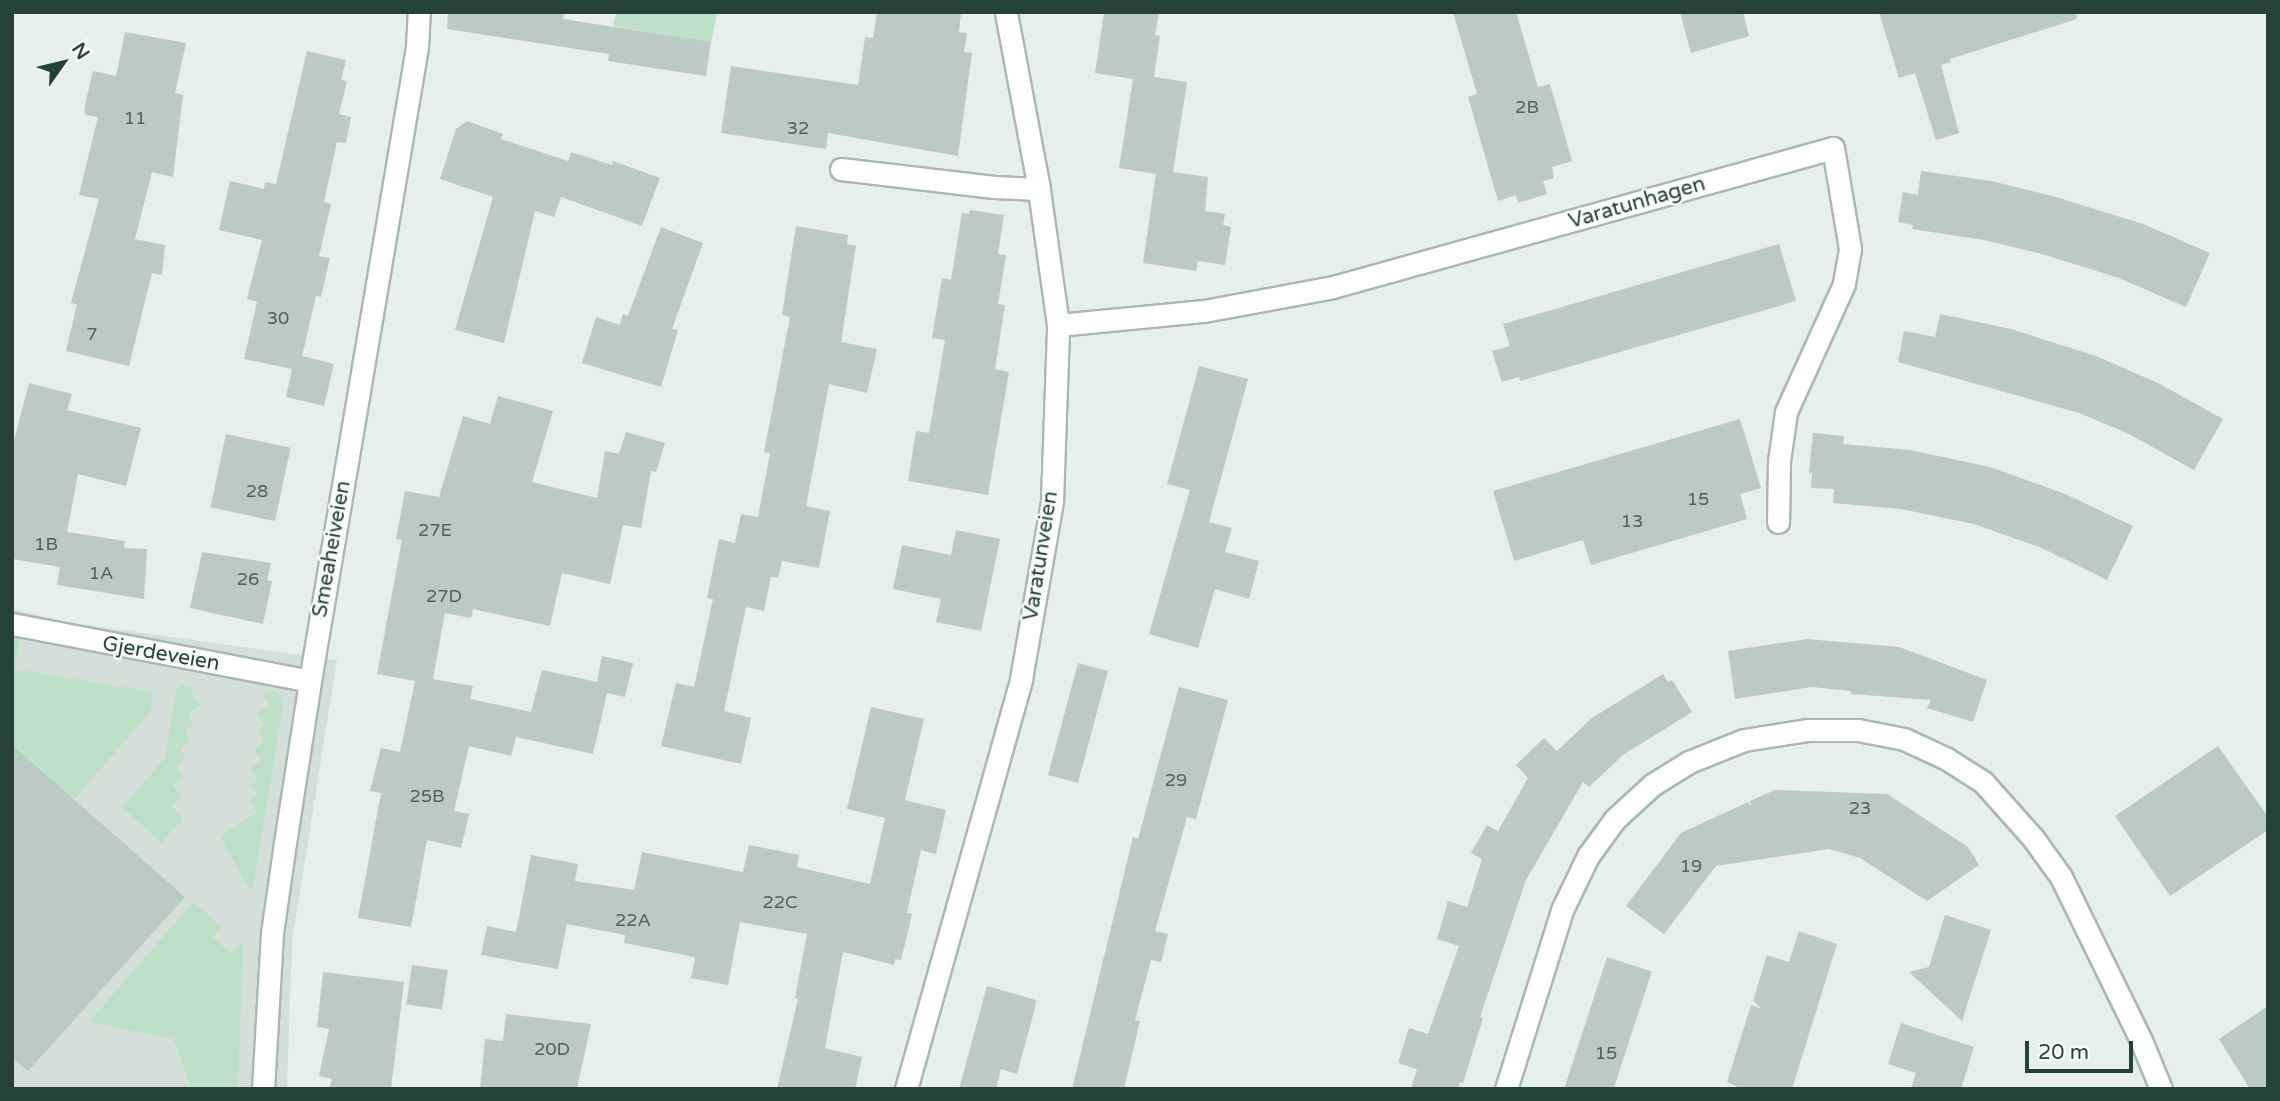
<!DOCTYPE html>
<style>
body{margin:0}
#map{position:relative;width:2280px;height:1101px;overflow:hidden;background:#e6efeb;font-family:"Varela Round",sans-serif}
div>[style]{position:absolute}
.built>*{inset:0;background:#d4dfda}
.green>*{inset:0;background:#bfe0c8}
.building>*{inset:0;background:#bbcac4;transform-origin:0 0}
.roads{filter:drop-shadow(2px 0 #a8b8b2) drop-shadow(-2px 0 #a8b8b2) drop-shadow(0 2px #a8b8b2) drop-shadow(0 -2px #a8b8b2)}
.street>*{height:21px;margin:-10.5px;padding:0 10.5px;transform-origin:10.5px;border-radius:10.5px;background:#fff}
span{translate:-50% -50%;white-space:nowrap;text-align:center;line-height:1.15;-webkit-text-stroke:5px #f7fbf9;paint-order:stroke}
.number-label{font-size:18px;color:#4a645c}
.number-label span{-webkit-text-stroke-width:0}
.street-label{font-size:21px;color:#24423a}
.frame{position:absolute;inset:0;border:14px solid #24423a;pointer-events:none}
.north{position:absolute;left:28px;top:28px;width:70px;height:70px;-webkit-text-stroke:5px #f7fbf9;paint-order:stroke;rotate:56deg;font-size:19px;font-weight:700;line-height:28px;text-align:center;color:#24423a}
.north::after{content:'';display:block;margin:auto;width:24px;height:32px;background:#24423a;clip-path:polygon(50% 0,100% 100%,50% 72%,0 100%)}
.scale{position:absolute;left:2025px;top:1041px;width:108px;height:32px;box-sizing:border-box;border:4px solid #24423a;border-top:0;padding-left:9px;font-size:21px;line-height:24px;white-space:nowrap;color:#24423a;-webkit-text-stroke:5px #f7fbf9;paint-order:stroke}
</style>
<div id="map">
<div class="built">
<i style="clip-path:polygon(12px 609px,63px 622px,337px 660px,292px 942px,287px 1089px,12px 1089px)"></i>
</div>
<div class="green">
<i style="clip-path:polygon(616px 12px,717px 12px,711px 43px,613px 26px)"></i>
<i style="clip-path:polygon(12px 634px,20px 637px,15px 669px,153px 692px,151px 711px,74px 800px,12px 745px)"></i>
<i style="clip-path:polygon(182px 684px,194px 688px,191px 694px,200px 705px,188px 713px,193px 725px,185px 731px,189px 740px,181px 749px,185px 758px,177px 765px,183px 778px,173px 785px,181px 797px,172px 805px,183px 819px,161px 843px,122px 807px,165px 758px,176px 690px)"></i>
<i style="clip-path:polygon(267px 691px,277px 692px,283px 700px,282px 711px,253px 887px,249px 889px,220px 836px,257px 812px,249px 800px,257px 795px,251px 785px,258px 779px,250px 767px,261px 760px,254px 749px,265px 742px,258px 730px,265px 725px,257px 714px,269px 705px,262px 693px)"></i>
<i style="clip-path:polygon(193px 902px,222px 927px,213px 937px,231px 954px,241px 944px,243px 946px,238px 1089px,192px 1089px,173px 1039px,89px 1022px)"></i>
</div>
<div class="building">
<i style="clip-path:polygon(448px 12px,564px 12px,563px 19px,711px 42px,706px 76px,608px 61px,609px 54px,447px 29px)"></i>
<i style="clip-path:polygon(877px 12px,961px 12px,959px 32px,967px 33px,964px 52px,972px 53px,958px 156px,828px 133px,826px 149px,721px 133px,731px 66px,858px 85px,865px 37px,873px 38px)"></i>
<i style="clip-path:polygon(1104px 12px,1159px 12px,1155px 35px,1160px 36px,1154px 77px,1187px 82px,1173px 172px,1208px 177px,1205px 211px,1225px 214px,1223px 225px,1231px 227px,1225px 265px,1198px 261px,1196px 271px,1143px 263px,1156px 174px,1119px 168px,1133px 79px,1095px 73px)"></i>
<i style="clip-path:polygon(1453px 12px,1516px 12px,1538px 87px,1550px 84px,1572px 161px,1552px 167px,1554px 178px,1543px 181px,1547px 194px,1518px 203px,1516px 195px,1498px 201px,1468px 97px,1477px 94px)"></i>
<i style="clip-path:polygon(1680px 12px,1743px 12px,1749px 36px,1691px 53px)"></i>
<i style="clip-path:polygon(1879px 12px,2076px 12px,2077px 19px,1950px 59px,1951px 62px,1941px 65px,1959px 133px,1936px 140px,1915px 73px,1899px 78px)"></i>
<i style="clip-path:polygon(125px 32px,186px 43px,175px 93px,183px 95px,173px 177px,152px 172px,135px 239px,165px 245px,162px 275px,152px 273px,129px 366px,66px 351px,77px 304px,71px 303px,99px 199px,79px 195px,98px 117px,86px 115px,84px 110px,93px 71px,116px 76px)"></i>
<i style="clip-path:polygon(307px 51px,346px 60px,341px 80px,347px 81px,339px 114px,351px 117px,346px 143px,337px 142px,324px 202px,331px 204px,319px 256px,330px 258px,321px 297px,316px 296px,302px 356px,334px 364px,324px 406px,286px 397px,292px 369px,244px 359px,257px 302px,247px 299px,262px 240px,219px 230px,230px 181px,264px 189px,265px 182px,276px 184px)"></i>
<i style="clip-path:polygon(467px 121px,503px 134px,501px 139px,568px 161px,571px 152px,612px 165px,613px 161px,660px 178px,642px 226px,561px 197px,554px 217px,535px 211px,504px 343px,455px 330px,493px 197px,440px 179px,456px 129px)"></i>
<i style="clip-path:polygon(1921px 171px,1991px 181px,2056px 197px,2143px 224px,2210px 253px,2186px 307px,2119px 278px,2042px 254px,1984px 240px,1912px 229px,1913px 225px,1898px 222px,1903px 192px,1918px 195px)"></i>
<i style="clip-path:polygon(970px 210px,1004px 215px,998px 254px,1006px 255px,998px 304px,1005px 305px,995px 369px,1009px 372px,988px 495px,908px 481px,916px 431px,929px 433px,945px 340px,932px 338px,942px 278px,951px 280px,962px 213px,969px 214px)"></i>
<i style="clip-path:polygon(796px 226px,848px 235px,847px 244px,856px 246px,841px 342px,877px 349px,867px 393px,829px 384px,806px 506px,830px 511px,819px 568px,782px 561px,778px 578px,771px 577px,764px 611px,746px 607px,724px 711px,751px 718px,741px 764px,661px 746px,676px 683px,694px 687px,713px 599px,707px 598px,719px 539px,735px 543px,741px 514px,758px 517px,770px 453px,764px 452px,790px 317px,782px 315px)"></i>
<i style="clip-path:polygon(661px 227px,703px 243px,672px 329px,678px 330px,661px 387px,582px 363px,596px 317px,620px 325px,623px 314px,628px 316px)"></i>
<i style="clip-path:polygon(1779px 244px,1796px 301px,1520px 381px,1519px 377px,1502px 382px,1492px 351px,1510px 346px,1503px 324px)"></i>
<i style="clip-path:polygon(1940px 314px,2011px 329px,2096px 356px,2158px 383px,2223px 419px,2194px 470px,2129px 434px,2079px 413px,1898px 362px,1904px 331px,1935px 337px)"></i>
<i style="clip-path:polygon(1199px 366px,1248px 379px,1209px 522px,1232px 528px,1225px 552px,1259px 561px,1249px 599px,1215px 589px,1198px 648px,1149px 634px,1190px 490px,1167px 484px)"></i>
<i style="clip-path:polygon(29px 383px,72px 394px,67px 410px,141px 428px,126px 486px,78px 474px,67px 532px,125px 541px,124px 548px,147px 549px,144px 599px,57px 585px,60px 567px,12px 559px,12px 448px)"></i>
<i style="clip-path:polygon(498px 396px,553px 411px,532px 482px,597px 498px,605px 451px,619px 454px,626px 432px,665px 443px,656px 472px,651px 471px,641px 528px,623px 525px,610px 584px,562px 573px,550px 626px,473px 609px,471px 618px,445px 613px,433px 679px,473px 686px,470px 699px,531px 712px,542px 670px,597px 682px,602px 656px,633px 663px,625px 697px,607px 693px,593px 754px,516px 737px,511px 756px,469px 746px,454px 811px,469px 814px,461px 848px,427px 840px,411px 927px,358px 918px,381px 793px,370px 791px,381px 748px,400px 752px,415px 681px,377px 674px,402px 540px,396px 539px,405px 491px,439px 497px,463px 416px,490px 424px)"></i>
<i style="clip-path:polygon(1740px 419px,1761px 488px,1740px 494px,1747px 519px,1591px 565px,1583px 540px,1514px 561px,1493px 491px)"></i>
<i style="clip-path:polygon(1813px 433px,1844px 436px,1843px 444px,1910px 450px,1990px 467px,2065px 494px,2133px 526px,2107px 580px,2042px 548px,1974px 524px,1901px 509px,1833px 503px,1834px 489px,1811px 488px,1812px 473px,1809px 474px)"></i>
<i style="left:226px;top:434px;width:66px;height:75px;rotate:12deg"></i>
<i style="clip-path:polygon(956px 530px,1000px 539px,981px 631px,936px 622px,941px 599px,893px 589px,902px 545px,951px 555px)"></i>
<i style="clip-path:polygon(202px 552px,271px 563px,267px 580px,272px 581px,263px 624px,190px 608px)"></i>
<i style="clip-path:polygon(1807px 639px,1899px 647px,1987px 680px,1973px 722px,1927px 708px,1931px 700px,1851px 694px,1851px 691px,1812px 687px,1735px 699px,1728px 651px)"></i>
<i style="left:1078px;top:663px;width:31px;height:116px;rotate:15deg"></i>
<i style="clip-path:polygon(1663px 674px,1668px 682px,1672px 680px,1692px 712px,1623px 755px,1589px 787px,1583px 782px,1526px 880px,1480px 1017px,1483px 1018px,1463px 1083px,1460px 1082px,1458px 1089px,1411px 1089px,1417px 1069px,1398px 1063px,1409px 1028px,1428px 1034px,1459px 946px,1437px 939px,1448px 901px,1467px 907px,1482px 859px,1471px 853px,1487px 825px,1498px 831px,1528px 778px,1516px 765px,1544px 738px,1557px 751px,1592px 718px)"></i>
<i style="clip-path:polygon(1179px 687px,1228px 700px,1196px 819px,1187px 817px,1155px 931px,1168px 934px,1161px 962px,1151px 960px,1135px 1020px,1140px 1021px,1124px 1089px,1072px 1089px,1133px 837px,1138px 839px)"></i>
<i style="clip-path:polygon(871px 707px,924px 719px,905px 800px,946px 810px,936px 854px,921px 850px,907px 913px,912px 914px,901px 960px,895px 959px,894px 965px,843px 952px,825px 1048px,862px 1057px,855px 1089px,777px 1089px,798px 999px,795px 998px,807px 934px,740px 922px,728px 985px,691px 978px,695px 957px,624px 943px,625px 935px,567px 924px,558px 969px,481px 955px,487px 926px,516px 932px,531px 855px,578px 864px,575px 881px,634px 890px,642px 852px,743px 872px,749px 845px,799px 855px,797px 867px,870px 884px,885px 818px,847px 809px)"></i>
<i style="clip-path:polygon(12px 745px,185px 897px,28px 1071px,12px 1058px)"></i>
<i style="clip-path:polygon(2218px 746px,2268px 817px,2268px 830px,2170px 896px,2115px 816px)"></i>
<i style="clip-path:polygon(1775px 790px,1887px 794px,1968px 847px,1979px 865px,1927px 901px,1860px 858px,1829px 849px,1716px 866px,1664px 934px,1626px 906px,1681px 833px,1748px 802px,1751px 807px,1750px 801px)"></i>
<i style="clip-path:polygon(1945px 915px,1991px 930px,1962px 1021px,1909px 972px,1929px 967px)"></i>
<i style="clip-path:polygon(1799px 931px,1837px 944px,1792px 1089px,1742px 1089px,1727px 1082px,1751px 1005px,1762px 1009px,1753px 1001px,1767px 955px,1789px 962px)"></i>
<i style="left:1607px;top:957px;width:47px;height:138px;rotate:18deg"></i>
<i style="left:412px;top:965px;width:36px;height:40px;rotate:8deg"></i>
<i style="clip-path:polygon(323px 972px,404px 982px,391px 1089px,329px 1089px,332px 1079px,319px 1076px,329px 1029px,317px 1027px)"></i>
<i style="clip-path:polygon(987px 986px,1036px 1000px,1035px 1008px,1017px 1074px,1001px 1069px,996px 1089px,959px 1089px)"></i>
<i style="clip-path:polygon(2268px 1006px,2268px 1089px,2250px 1089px,2219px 1039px)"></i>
<i style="clip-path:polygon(506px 1014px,591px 1024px,577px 1089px,480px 1089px,485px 1039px,503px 1041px)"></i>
<i style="clip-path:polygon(1901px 1023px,1974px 1047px,1961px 1089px,1911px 1089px,1916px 1073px,1888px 1064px)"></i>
</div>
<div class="roads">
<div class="street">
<i style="left:841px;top:169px;width:154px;rotate:6.7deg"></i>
<i style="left:994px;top:187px;width:45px;rotate:2.5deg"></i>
<i style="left:1058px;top:325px;width:147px;rotate:-5.5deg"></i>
<i style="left:1204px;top:311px;width:131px;rotate:-10.5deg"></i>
<i style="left:1333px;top:287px;width:519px;rotate:-15.54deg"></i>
<i style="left:1833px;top:148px;width:102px;rotate:80.4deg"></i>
<i style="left:1850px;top:249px;width:36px;rotate:100deg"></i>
<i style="left:1844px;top:284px;width:141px;rotate:114.4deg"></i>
<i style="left:1786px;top:412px;width:49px;rotate:98.1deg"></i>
<i style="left:1779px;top:461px;width:61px;rotate:90.9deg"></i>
<i style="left:12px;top:624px;width:303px;rotate:10.8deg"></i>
<i style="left:263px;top:1089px;width:156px;rotate:-86.7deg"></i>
<i style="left:272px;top:933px;width:91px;rotate:-81.8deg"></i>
<i style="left:285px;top:843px;width:164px;rotate:-81.2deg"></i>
<i style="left:310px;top:681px;width:643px;rotate:-80.42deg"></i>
<i style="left:417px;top:47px;width:35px;rotate:-87deg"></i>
<i style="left:906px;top:1089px;width:426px;rotate:-74.3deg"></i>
<i style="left:1021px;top:679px;width:181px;rotate:-80.1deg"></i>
<i style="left:1052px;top:501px;width:176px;rotate:-88deg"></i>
<i style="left:1058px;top:325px;width:137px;rotate:-98deg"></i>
<i style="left:1039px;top:189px;width:180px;rotate:-100.6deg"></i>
<i style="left:1506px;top:1089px;width:188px;rotate:-72.6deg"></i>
<i style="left:1562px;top:910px;width:60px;rotate:-64.3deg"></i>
<i style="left:1588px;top:856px;width:46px;rotate:-53.9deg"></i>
<i style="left:1615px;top:819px;width:50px;rotate:-42.6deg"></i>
<i style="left:1652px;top:785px;width:44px;rotate:-31.9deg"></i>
<i style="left:1689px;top:762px;width:59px;rotate:-21.8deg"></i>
<i style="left:1744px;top:740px;width:65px;rotate:-8.9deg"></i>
<i style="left:1808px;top:730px;width:50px"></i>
<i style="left:1858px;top:730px;width:47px;rotate:11.1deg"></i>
<i style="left:1904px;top:739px;width:47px;rotate:24.9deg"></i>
<i style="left:1947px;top:759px;width:43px;rotate:32.6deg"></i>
<i style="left:1983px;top:782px;width:75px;rotate:48.2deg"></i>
<i style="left:2033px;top:838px;width:48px;rotate:54.3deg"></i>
<i style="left:2061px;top:877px;width:179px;rotate:63.9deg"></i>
<i style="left:2140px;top:1038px;width:55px;rotate:67.6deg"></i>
</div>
</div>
<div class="number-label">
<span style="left:1527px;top:107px">2B</span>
<span style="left:135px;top:118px">11</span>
<span style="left:798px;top:128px">32</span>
<span style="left:278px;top:318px">30</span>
<span style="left:92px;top:334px">7</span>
<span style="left:257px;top:491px">28</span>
<span style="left:1698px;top:499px">15</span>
<span style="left:1632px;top:521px">13</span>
<span style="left:435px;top:530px">27E</span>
<span style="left:46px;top:544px">1B</span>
<span style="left:101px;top:573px">1A</span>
<span style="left:248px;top:579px">26</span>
<span style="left:444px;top:596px">27D</span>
<span style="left:1176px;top:780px">29</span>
<span style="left:427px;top:796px">25B</span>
<span style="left:1860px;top:808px">23</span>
<span style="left:1691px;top:866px">19</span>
<span style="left:780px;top:902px">22C</span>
<span style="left:633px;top:920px">22A</span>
<span style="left:552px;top:1049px">20D</span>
<span style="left:1606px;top:1053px">15</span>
</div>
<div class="street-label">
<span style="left:1637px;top:203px;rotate:-16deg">Varatunhagen</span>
<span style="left:332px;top:549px;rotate:-80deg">Smeaheiveien</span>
<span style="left:1041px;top:556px;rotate:-81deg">Varatunveien</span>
<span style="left:161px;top:654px;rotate:10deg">Gjerdeveien</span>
</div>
<div class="frame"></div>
<div class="north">N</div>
<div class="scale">20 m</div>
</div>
